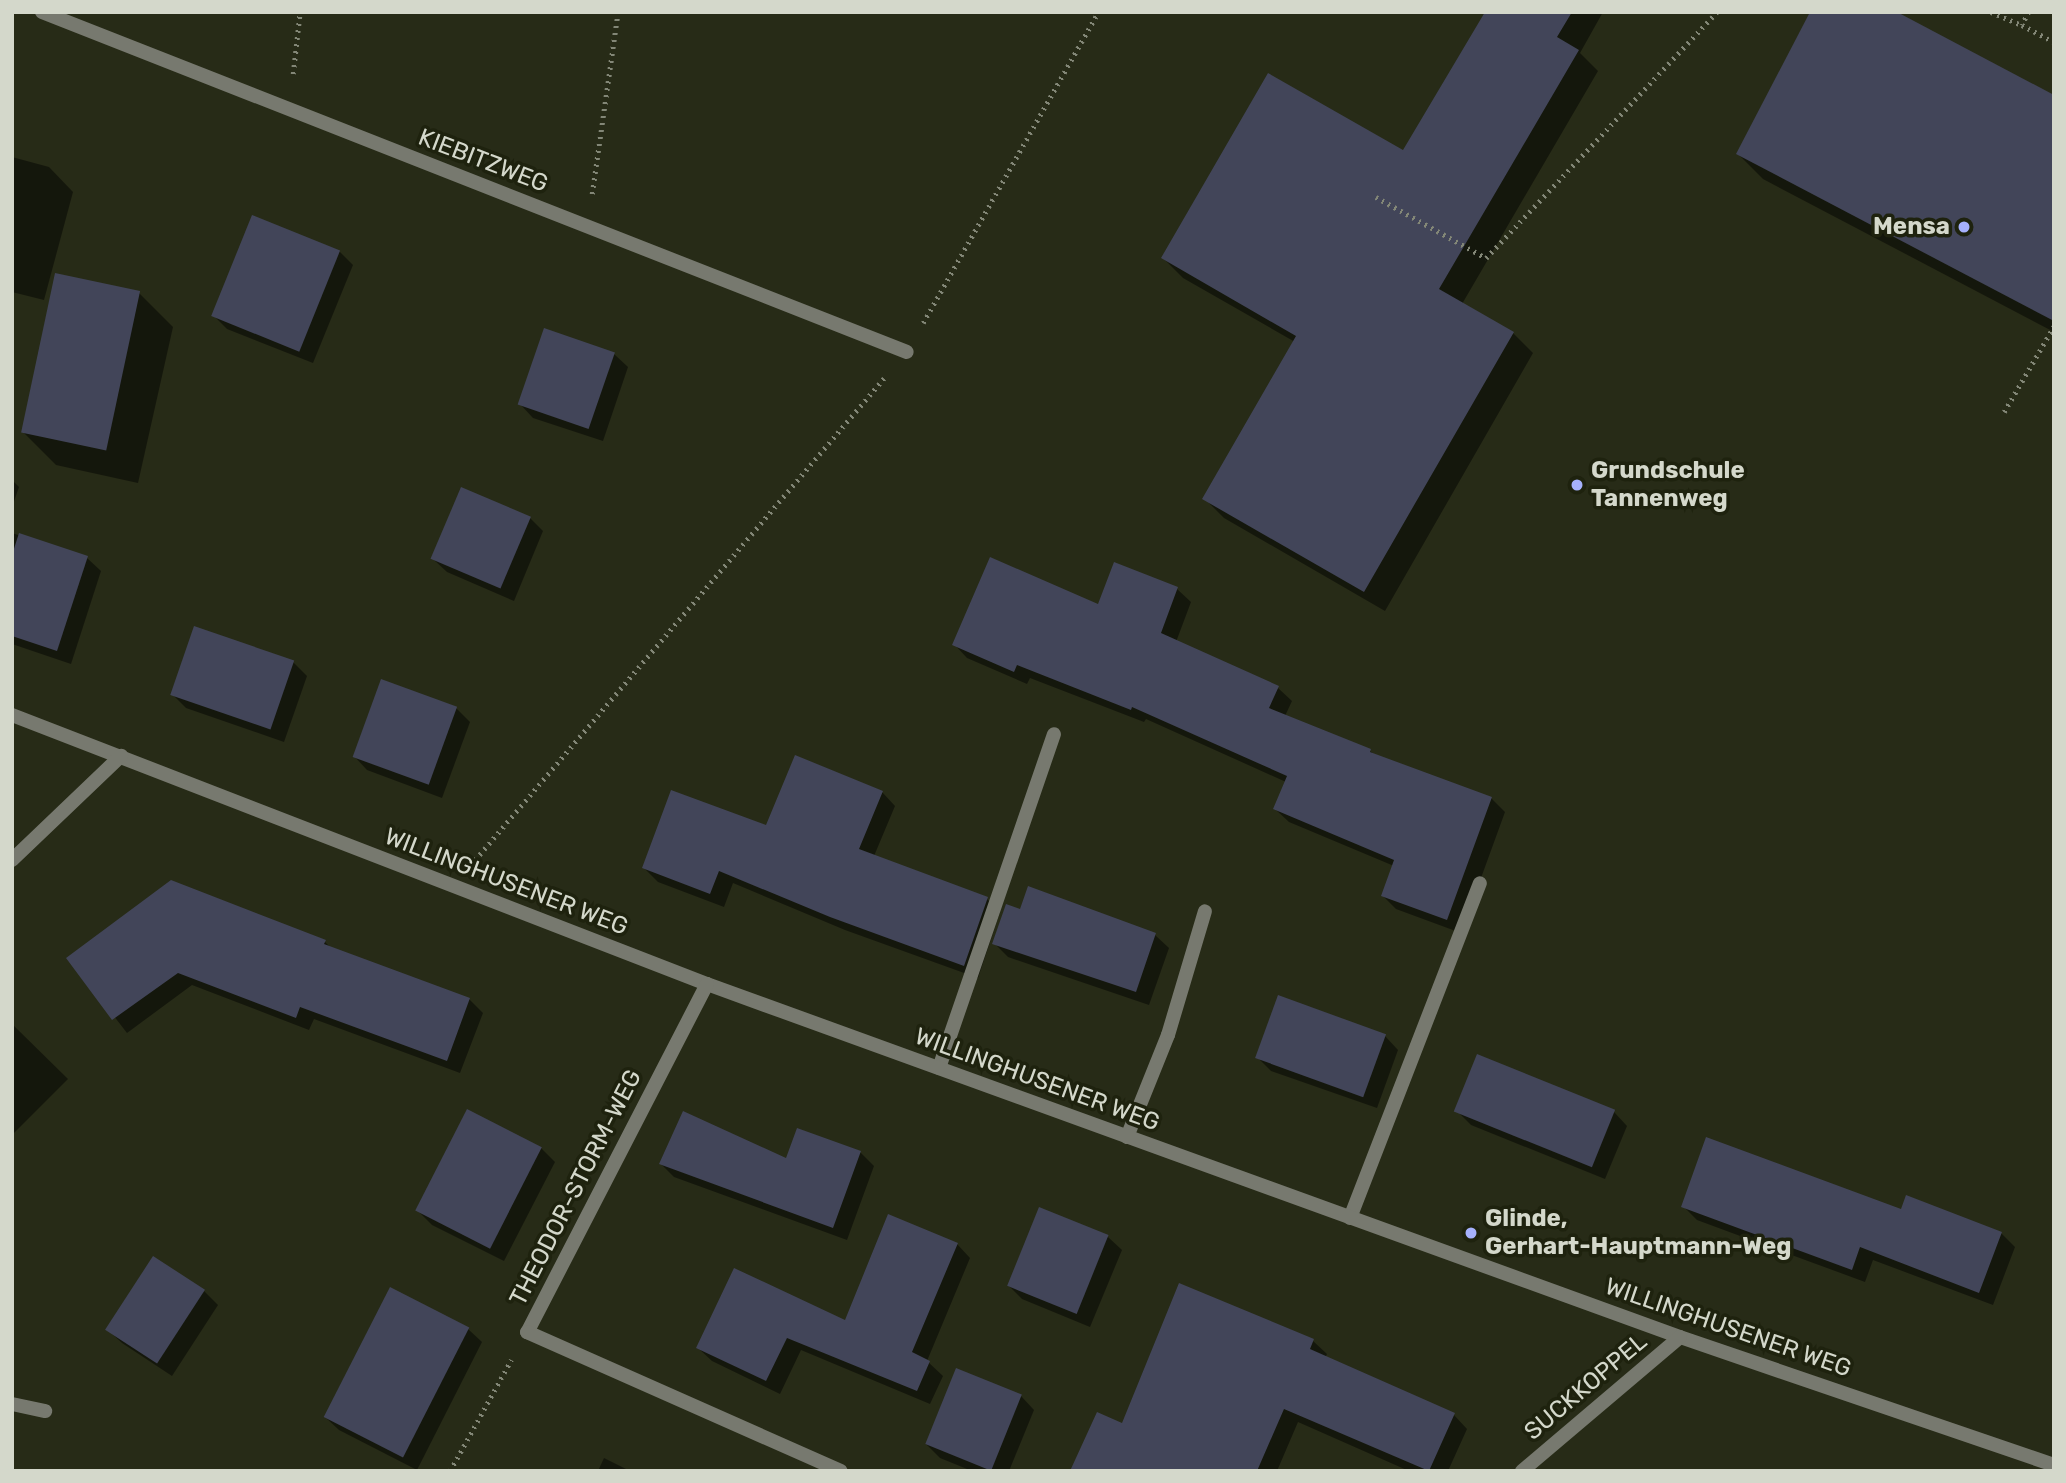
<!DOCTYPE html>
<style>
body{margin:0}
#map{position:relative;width:2066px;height:1483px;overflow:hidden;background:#272b17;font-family:Rubik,sans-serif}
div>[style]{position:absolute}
.shadow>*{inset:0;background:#0007}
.building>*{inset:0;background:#424559;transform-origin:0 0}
.path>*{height:4.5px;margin-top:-2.25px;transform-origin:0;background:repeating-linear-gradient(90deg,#838777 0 2px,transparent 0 7px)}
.service>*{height:14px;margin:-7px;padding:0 7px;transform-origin:7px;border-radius:7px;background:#77796f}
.minor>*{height:14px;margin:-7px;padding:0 7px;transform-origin:7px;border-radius:7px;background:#77796f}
.dots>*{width:19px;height:19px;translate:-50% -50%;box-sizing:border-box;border:4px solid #1e220e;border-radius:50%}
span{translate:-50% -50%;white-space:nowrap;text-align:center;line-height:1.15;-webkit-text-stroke:7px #1e220e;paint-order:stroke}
.street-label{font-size:24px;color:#d4d8cb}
.poi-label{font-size:24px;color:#d4d8cb;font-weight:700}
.right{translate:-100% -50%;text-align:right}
.left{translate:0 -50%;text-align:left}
.frame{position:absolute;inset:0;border:14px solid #d4d8cb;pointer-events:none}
</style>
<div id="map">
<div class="shadow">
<i style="clip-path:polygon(1487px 12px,1603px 12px,1580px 53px,1598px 71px,1462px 304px,1513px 333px,1533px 353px,1385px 611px,1224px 518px,1204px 498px,1295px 342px,1183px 278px,1163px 258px,1404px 153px)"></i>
<i style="clip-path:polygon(2054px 97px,2054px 332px,1763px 179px,1738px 154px)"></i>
<i style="clip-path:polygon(12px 157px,49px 167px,73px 192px,44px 300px,12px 292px)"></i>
<i style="clip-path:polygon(339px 251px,353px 265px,313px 363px,227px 329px,214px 316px)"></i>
<i style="clip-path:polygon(139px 293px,173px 327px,138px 483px,56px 465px,22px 431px)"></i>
<i style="clip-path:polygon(614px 354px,628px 367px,603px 441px,533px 418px,520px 404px)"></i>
<i style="clip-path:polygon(12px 480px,19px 487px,12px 507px)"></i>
<i style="clip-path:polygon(530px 518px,543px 531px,514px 601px,447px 572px,433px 559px)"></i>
<i style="clip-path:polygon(12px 533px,87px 558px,101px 571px,71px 664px,12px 644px)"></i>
<i style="clip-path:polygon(1177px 589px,1191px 602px,1176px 642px,1278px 688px,1292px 701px,1285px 716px,1370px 751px,1376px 756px,1491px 798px,1505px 812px,1461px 933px,1396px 909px,1383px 896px,1394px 866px,1289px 822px,1275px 809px,1286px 782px,1146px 719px,1144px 722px,1030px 678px,1027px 684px,967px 658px,954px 644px)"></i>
<i style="clip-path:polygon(293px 662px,307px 676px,284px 742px,186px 708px,173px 695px)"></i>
<i style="clip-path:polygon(456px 708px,470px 722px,442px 798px,367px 770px,354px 756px)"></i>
<i style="clip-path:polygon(882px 792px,895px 806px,874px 856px,987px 899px,1000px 912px,978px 978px,845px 930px,733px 883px,724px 907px,658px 882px,644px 868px)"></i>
<i style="clip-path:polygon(1021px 912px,1155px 935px,1169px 948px,1149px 1005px,1008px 957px,994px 943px)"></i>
<i style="clip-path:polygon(325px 942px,332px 949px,469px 999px,483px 1013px,460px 1073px,314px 1019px,309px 1030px,192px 985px,127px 1033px,69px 958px)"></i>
<i style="clip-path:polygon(12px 1024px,68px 1079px,12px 1135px)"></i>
<i style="clip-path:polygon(1385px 1036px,1398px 1050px,1377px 1108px,1271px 1071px,1257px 1057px)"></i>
<i style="clip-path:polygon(1457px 1111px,1614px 1112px,1627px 1126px,1605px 1179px,1471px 1125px)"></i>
<i style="clip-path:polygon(541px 1148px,555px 1162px,504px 1261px,432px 1225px,418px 1211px)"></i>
<i style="clip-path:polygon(860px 1152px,874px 1166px,847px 1240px,674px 1177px,661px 1164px,787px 1160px)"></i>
<i style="clip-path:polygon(1683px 1206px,1902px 1211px,2001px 1233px,2015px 1247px,1993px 1305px,1873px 1260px,1865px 1282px,1697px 1220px)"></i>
<i style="clip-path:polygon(1108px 1237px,1122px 1250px,1090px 1327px,1022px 1299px,1009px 1286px)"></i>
<i style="clip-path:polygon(957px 1244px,970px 1258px,927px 1361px,943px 1376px,930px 1404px,801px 1350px,780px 1394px,712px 1361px,698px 1348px,846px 1323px)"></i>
<i style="clip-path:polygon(390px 1289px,468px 1329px,482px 1342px,417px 1470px,339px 1430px,325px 1417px)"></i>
<i style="clip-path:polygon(204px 1291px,218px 1305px,172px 1376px,122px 1343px,108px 1330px)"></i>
<i style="clip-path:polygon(1313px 1341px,1327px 1354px,1325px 1358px,1454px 1415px,1467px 1429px,1448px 1471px,1409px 1471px,1298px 1422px,1277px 1471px,1072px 1471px,1123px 1426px)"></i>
<i style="clip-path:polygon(1021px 1396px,1034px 1410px,1009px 1471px,972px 1471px,940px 1458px,926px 1444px)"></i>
<i style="clip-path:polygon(604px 1458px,630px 1471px,598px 1471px)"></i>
</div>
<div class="building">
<i style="clip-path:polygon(1485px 12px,1572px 12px,1557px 37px,1579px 50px,1439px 289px,1514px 332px,1364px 592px,1202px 499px,1296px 336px,1161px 258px,1268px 73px,1403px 150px)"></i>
<i style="clip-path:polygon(1810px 12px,1897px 12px,2054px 95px,2054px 321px,1736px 154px)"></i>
<i style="left:252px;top:215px;width:95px;height:109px;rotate:22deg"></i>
<i style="left:55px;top:273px;width:87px;height:163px;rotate:12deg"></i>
<i style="left:544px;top:328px;width:75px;height:81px;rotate:19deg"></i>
<i style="left:461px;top:487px;width:76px;height:78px;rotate:23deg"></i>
<i style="clip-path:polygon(19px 533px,88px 556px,57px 651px,12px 636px,12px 555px)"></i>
<i style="clip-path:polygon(990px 557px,1098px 604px,1114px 562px,1178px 587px,1161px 633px,1279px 686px,1269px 708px,1371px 749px,1370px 752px,1492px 797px,1447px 920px,1381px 896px,1394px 860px,1273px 809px,1287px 776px,1132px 707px,1131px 710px,1017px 665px,1014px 672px,952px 645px)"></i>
<i style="left:194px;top:626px;width:106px;height:73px;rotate:19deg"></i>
<i style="left:381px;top:679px;width:81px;height:83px;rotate:20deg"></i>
<i style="clip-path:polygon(795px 755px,883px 791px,859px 849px,988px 897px,964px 966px,830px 917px,719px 871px,710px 894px,642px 868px,671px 790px,766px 825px)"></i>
<i style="clip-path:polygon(171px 880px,326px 940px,324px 944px,470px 998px,447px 1061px,300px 1007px,296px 1018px,178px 973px,112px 1020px,66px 958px)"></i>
<i style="clip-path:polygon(1028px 886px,1156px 933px,1136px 992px,992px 944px,1006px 904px,1020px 909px)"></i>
<i style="left:1278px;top:995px;width:115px;height:67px;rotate:20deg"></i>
<i style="left:1477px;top:1054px;width:149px;height:62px;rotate:22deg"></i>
<i style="left:467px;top:1109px;width:84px;height:114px;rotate:27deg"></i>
<i style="clip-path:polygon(683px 1111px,786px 1158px,797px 1128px,861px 1151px,833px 1228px,659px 1164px)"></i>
<i style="clip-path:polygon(1706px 1137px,1901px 1209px,1906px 1195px,2002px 1232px,1979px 1293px,1860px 1247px,1852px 1270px,1681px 1207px)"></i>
<i style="left:1039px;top:1207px;width:75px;height:85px;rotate:22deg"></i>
<i style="clip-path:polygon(888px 1214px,958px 1243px,912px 1352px,930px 1361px,917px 1391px,787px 1338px,766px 1381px,696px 1348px,734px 1268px,845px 1320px)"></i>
<i style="left:153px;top:1256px;width:62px;height:88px;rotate:33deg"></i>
<i style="clip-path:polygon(1179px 1283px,1314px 1339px,1310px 1349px,1455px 1413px,1429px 1471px,1284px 1409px,1257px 1471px,1070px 1471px,1097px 1412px,1122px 1423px)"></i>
<i style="left:390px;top:1287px;width:89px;height:146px;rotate:27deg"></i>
<i style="left:956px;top:1368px;width:71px;height:82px;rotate:22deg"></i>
</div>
<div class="path">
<i style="left:1991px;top:12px;width:34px;rotate:23deg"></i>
<i style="left:2029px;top:12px;width:15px;rotate:118deg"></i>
<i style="left:2022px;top:25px;width:36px;rotate:28deg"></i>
<i style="left:293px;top:74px;width:62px;rotate:-83.6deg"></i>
<i style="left:592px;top:194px;width:184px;rotate:-81.9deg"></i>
<i style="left:1376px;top:197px;width:126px;rotate:29deg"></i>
<i style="left:1486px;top:258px;width:337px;rotate:-46.8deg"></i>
<i style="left:923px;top:323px;width:357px;rotate:-60.6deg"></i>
<i style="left:2004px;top:412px;width:99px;rotate:-59.8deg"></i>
<i style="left:475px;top:860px;width:632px;rotate:-49.68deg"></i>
<i style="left:450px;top:1471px;width:127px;rotate:-61.2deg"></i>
</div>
<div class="service">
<i style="left:939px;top:1068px;width:353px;rotate:-71deg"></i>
<i style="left:1127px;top:1137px;width:110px;rotate:-68.1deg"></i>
<i style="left:1168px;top:1035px;width:129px;rotate:-73.4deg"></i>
<i style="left:1350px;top:1218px;width:359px;rotate:-68.8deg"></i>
<i style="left:12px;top:1404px;width:34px;rotate:12deg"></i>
</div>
<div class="minor">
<i style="left:42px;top:12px;width:929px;rotate:21.46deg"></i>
<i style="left:12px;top:715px;width:745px;rotate:21.16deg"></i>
<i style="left:707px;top:984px;width:1035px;rotate:19.94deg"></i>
<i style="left:1680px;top:1337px;width:395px;rotate:18.9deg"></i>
<i style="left:12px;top:860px;width:151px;rotate:-43.7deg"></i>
<i style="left:707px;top:984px;width:392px;rotate:117.3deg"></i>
<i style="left:527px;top:1332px;width:343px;rotate:23.9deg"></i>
<i style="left:1522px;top:1471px;width:207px;rotate:-40.3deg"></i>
</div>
<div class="dots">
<i style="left:1964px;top:227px;background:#a6b1fc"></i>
<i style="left:1577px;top:485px;background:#a6b1fc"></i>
<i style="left:1471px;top:1233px;background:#a6b1fc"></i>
</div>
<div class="street-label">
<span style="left:483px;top:161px;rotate:21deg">KIEBITZWEG</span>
<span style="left:506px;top:882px;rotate:21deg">WILLINGHUSENER WEG</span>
<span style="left:1037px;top:1080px;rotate:20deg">WILLINGHUSENER WEG</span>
<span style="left:576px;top:1188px;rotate:-63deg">THEODOR-STORM-WEG</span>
<span style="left:1728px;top:1328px;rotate:19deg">WILLINGHUSENER WEG</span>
<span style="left:1586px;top:1387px;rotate:-40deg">SUCKKOPPEL</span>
</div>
<div class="poi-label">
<span class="right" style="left:1950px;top:227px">Mensa</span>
<span class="left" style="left:1591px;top:485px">Grundschule<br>Tannenweg</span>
<span class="left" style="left:1485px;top:1233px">Glinde,<br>Gerhart-Hauptmann-Weg</span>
</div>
<div class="frame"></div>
</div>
